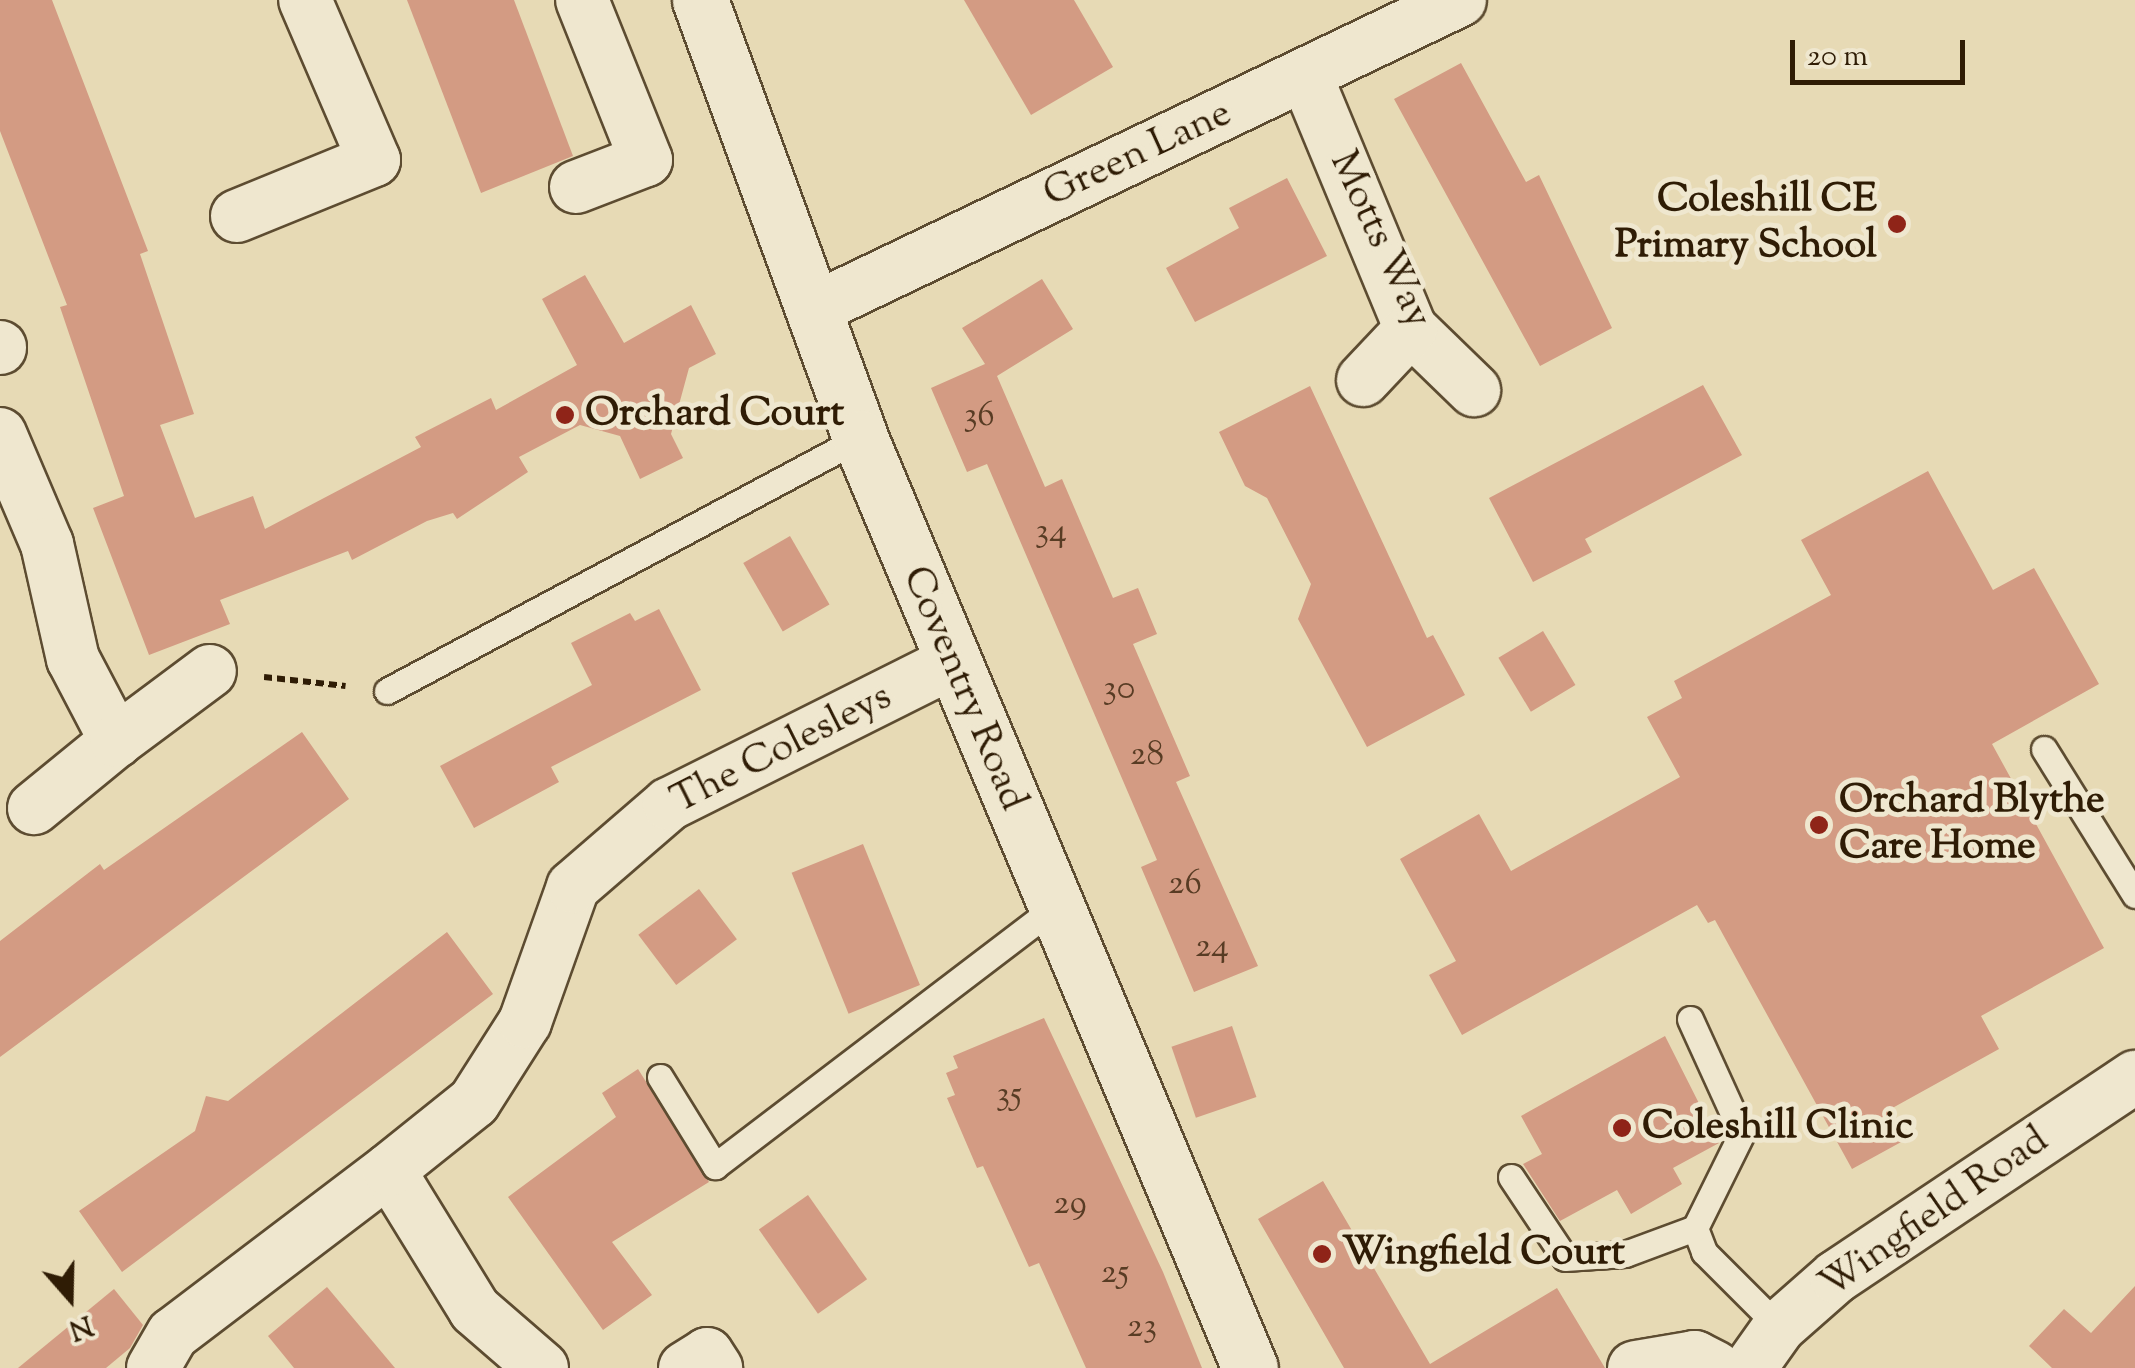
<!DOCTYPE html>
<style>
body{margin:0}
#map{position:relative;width:2135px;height:1368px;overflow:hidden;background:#e7dab5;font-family:"Sorts Mill Goudy",serif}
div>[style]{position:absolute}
.building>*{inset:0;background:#d39b83;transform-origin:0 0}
.path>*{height:6px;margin-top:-3px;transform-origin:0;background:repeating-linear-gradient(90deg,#2f1c05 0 8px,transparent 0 13px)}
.roads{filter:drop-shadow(2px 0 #5d4c31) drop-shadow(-2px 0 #5d4c31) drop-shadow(0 2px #5d4c31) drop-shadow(0 -2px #5d4c31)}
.lane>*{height:25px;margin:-12.5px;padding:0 12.5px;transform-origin:12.5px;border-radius:12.5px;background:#efe7cf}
.street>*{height:52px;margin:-26px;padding:0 26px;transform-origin:26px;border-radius:26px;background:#efe7cf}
.secondary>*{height:55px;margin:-27.5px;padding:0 27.5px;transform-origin:27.5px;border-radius:27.5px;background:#efe7cf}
.dots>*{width:28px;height:28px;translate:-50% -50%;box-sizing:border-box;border:5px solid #efe7cf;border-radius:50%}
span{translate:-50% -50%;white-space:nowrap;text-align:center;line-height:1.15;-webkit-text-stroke:10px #efe7cf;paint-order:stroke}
.number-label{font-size:35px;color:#583c24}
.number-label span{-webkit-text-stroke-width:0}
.street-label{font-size:40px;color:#2f1c05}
.poi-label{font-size:40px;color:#2f1c05;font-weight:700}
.right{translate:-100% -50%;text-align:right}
.left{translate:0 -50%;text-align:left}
.north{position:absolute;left:20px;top:1248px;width:100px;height:100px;-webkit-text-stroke:8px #efe7cf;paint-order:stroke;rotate:160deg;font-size:28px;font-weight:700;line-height:40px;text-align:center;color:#2f1c05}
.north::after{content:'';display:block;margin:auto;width:35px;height:45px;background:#2f1c05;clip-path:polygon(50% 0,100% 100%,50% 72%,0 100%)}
.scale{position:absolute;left:1790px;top:40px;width:175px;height:45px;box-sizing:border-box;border:5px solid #2f1c05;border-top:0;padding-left:12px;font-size:30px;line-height:35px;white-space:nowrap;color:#2f1c05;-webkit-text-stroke:8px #efe7cf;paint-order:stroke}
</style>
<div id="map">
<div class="building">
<i style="clip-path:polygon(0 0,52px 0,148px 251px,140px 254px,194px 414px,160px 425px,195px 518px,253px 496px,265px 529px,421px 447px,415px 437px,491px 398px,496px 410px,577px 365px,542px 299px,585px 275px,624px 343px,691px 305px,716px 354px,689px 368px,671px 434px,683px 458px,640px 479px,620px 436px,580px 425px,519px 457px,528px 472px,457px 519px,453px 513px,427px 521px,352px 560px,348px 551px,220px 600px,230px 624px,149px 655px,93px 508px,124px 496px,60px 307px,67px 305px,0 131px)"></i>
<i style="clip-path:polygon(407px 0,514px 0,573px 156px,481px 193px)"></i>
<i style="clip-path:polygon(964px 0,1074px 0,1113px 67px,1031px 115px)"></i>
<i style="clip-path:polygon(1461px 63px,1526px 182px,1539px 175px,1612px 328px,1540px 366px,1394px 99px)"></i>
<i style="clip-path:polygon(1287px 178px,1327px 256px,1195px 322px,1166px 268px,1239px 228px,1229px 208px)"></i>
<i style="clip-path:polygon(1042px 279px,1073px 329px,997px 376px,1045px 487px,1062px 479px,1113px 598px,1138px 588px,1157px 634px,1133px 644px,1190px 776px,1176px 782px,1258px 966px,1194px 992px,1141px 867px,1157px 860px,987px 464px,967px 472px,931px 388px,985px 364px,962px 328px)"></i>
<i style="clip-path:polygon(1703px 385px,1742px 455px,1585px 539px,1592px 552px,1533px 582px,1489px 498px)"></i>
<i style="clip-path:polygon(1310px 386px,1427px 638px,1433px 635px,1465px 695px,1367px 747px,1298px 619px,1311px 584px,1267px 498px,1245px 486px,1219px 432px)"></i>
<i style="clip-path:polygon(1928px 471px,1993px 590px,2034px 568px,2099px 684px,1992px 744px,2104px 948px,1981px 1016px,1999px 1049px,1887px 1111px,1903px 1141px,1852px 1169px,1715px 920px,1708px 923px,1697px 905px,1462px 1035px,1429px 975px,1456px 961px,1400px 859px,1479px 814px,1511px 871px,1680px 777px,1647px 717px,1682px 698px,1674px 681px,1831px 595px,1801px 540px)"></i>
<i style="left:790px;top:536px;width:79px;height:54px;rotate:60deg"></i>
<i style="clip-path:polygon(659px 609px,701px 690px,551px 767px,559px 782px,474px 828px,440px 766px,592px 685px,571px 643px,630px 613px,635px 621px)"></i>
<i style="left:1543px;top:631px;width:63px;height:52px;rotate:59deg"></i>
<i style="clip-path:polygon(302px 732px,349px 799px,0 1057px,0 941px,100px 864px,104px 870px)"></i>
<i style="left:863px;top:844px;width:152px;height:77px;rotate:68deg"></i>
<i style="left:699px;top:889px;width:63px;height:76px;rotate:53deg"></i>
<i style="clip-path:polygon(447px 932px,493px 994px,122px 1272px,79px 1211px,195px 1131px,206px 1096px,228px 1101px)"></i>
<i style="clip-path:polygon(1044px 1018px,1163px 1272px,1202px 1368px,1086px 1368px,1039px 1263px,1029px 1267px,983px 1166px,977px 1168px,947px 1098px,955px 1095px,946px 1073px,958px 1068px,953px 1056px)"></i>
<i style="left:1232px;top:1026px;width:75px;height:64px;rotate:71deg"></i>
<i style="clip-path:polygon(1665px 1036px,1719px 1143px,1673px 1168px,1682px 1184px,1631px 1214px,1617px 1190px,1560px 1221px,1523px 1164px,1542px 1154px,1521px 1116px)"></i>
<i style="clip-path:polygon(638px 1069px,709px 1182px,612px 1242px,652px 1295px,603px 1330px,508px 1197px,616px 1117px,602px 1093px)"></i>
<i style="clip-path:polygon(1323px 1181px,1430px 1364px,1557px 1288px,1605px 1368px,1344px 1368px,1258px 1219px)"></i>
<i style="left:808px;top:1195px;width:103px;height:60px;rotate:55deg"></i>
<i style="clip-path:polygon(2135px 1286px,2135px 1368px,2052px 1368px,2029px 1346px,2064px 1309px,2091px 1333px)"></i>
<i style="clip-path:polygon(327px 1287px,395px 1368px,294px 1368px,268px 1336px)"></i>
<i style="clip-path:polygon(114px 1289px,143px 1325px,130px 1348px,106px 1368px,18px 1368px)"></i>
</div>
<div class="path">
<i style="left:264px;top:677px;width:82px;rotate:6.3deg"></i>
</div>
<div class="roads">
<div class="lane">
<i style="left:387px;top:691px;width:536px;rotate:-28.14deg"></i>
<i style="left:2044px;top:749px;width:172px;rotate:58.1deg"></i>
<i style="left:1690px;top:1019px;width:125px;rotate:65.5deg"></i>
<i style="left:1742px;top:1133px;width:106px;rotate:116.3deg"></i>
<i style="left:1695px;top:1228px;width:26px;rotate:69deg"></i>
<i style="left:1704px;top:1252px;width:106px;rotate:45deg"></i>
<i style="left:660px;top:1077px;width:105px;rotate:58.3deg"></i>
<i style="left:715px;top:1166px;width:426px;rotate:-37.3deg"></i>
<i style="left:1511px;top:1177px;width:97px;rotate:56.3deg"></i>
<i style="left:1565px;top:1258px;width:60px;rotate:-3.8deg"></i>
<i style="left:1625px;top:1254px;width:75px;rotate:-20.4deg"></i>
</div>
<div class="street">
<i style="left:1306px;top:76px;width:274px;rotate:67.5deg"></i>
<i style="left:1411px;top:329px;width:88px;rotate:44.1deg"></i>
<i style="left:576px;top:187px;width:75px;rotate:-21.1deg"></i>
<i style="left:646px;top:160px;width:172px;rotate:-111.8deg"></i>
<i style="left:237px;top:216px;width:148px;rotate:-22.2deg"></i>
<i style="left:374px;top:160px;width:174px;rotate:-113.3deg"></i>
<i style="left:814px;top:309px;width:716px;rotate:-25.56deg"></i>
<i style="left:0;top:347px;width:1px;rotate:90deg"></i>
<i style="left:1363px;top:380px;width:70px;rotate:-46.7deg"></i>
<i style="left:0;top:434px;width:120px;rotate:66.9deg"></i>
<i style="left:47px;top:544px;width:118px;rotate:77.3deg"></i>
<i style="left:73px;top:659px;width:93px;rotate:62.3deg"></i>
<i style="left:116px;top:741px;width:106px;rotate:140.7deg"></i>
<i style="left:116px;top:741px;width:117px;rotate:-36.7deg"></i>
<i style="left:153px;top:1368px;width:39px;rotate:-60deg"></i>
<i style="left:173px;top:1334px;width:271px;rotate:-37.2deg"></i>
<i style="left:542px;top:1368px;width:89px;rotate:-139.1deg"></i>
<i style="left:475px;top:1310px;width:164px;rotate:-121.6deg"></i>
<i style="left:389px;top:1170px;width:109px;rotate:-38.7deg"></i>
<i style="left:474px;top:1102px;width:95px;rotate:-57.5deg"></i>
<i style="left:525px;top:1022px;width:143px;rotate:-70.4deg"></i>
<i style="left:573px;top:887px;width:127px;rotate:-40.8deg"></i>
<i style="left:669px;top:804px;width:317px;rotate:-26.6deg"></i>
<i style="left:685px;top:1368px;width:26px;rotate:-32deg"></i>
<i style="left:707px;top:1354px;width:17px;rotate:57deg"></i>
<i style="left:1750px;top:1368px;width:50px;rotate:-54.7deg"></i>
<i style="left:1779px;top:1327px;width:76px;rotate:-41.3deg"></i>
<i style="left:1836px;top:1277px;width:360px;rotate:-33.8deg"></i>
</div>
<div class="secondary">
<i style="left:700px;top:0;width:466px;rotate:69.9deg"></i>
<i style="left:860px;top:438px;width:1008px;rotate:67.25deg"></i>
<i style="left:1635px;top:1368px;width:60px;rotate:-9.6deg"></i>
<i style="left:1694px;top:1358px;width:22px;rotate:27deg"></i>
</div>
</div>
<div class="dots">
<i style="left:1897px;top:224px;background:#8f2418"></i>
<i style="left:565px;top:415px;background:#8f2418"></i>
<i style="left:1819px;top:825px;background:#8f2418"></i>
<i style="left:1622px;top:1128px;background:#8f2418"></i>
<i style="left:1322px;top:1254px;background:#8f2418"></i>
</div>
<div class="number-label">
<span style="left:979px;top:417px">36</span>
<span style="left:1051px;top:533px">34</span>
<span style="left:1119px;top:690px">30</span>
<span style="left:1147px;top:756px">28</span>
<span style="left:1185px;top:885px">26</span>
<span style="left:1212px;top:948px">24</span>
<span style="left:1009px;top:1096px">35</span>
<span style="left:1070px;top:1205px">29</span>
<span style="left:1115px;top:1274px">25</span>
<span style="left:1142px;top:1328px">23</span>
</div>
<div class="street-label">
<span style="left:1138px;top:155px;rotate:-25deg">Green Lane</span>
<span style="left:1379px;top:240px;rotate:65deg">Motts Way</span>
<span style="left:963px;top:689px;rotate:67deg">Coventry Road</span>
<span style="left:782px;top:750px;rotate:-27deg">The Colesleys</span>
<span style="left:1935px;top:1214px;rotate:-35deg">Wingfield Road</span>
</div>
<div class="poi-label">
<span class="right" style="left:1877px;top:224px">Coleshill CE<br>Primary School</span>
<span class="left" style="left:585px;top:415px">Orchard Court</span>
<span class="left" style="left:1839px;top:825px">Orchard Blythe<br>Care Home</span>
<span class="left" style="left:1642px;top:1128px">Coleshill Clinic</span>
<span class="left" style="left:1342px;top:1254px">Wingfield Court</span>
</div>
<div class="north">N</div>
<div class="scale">20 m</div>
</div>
